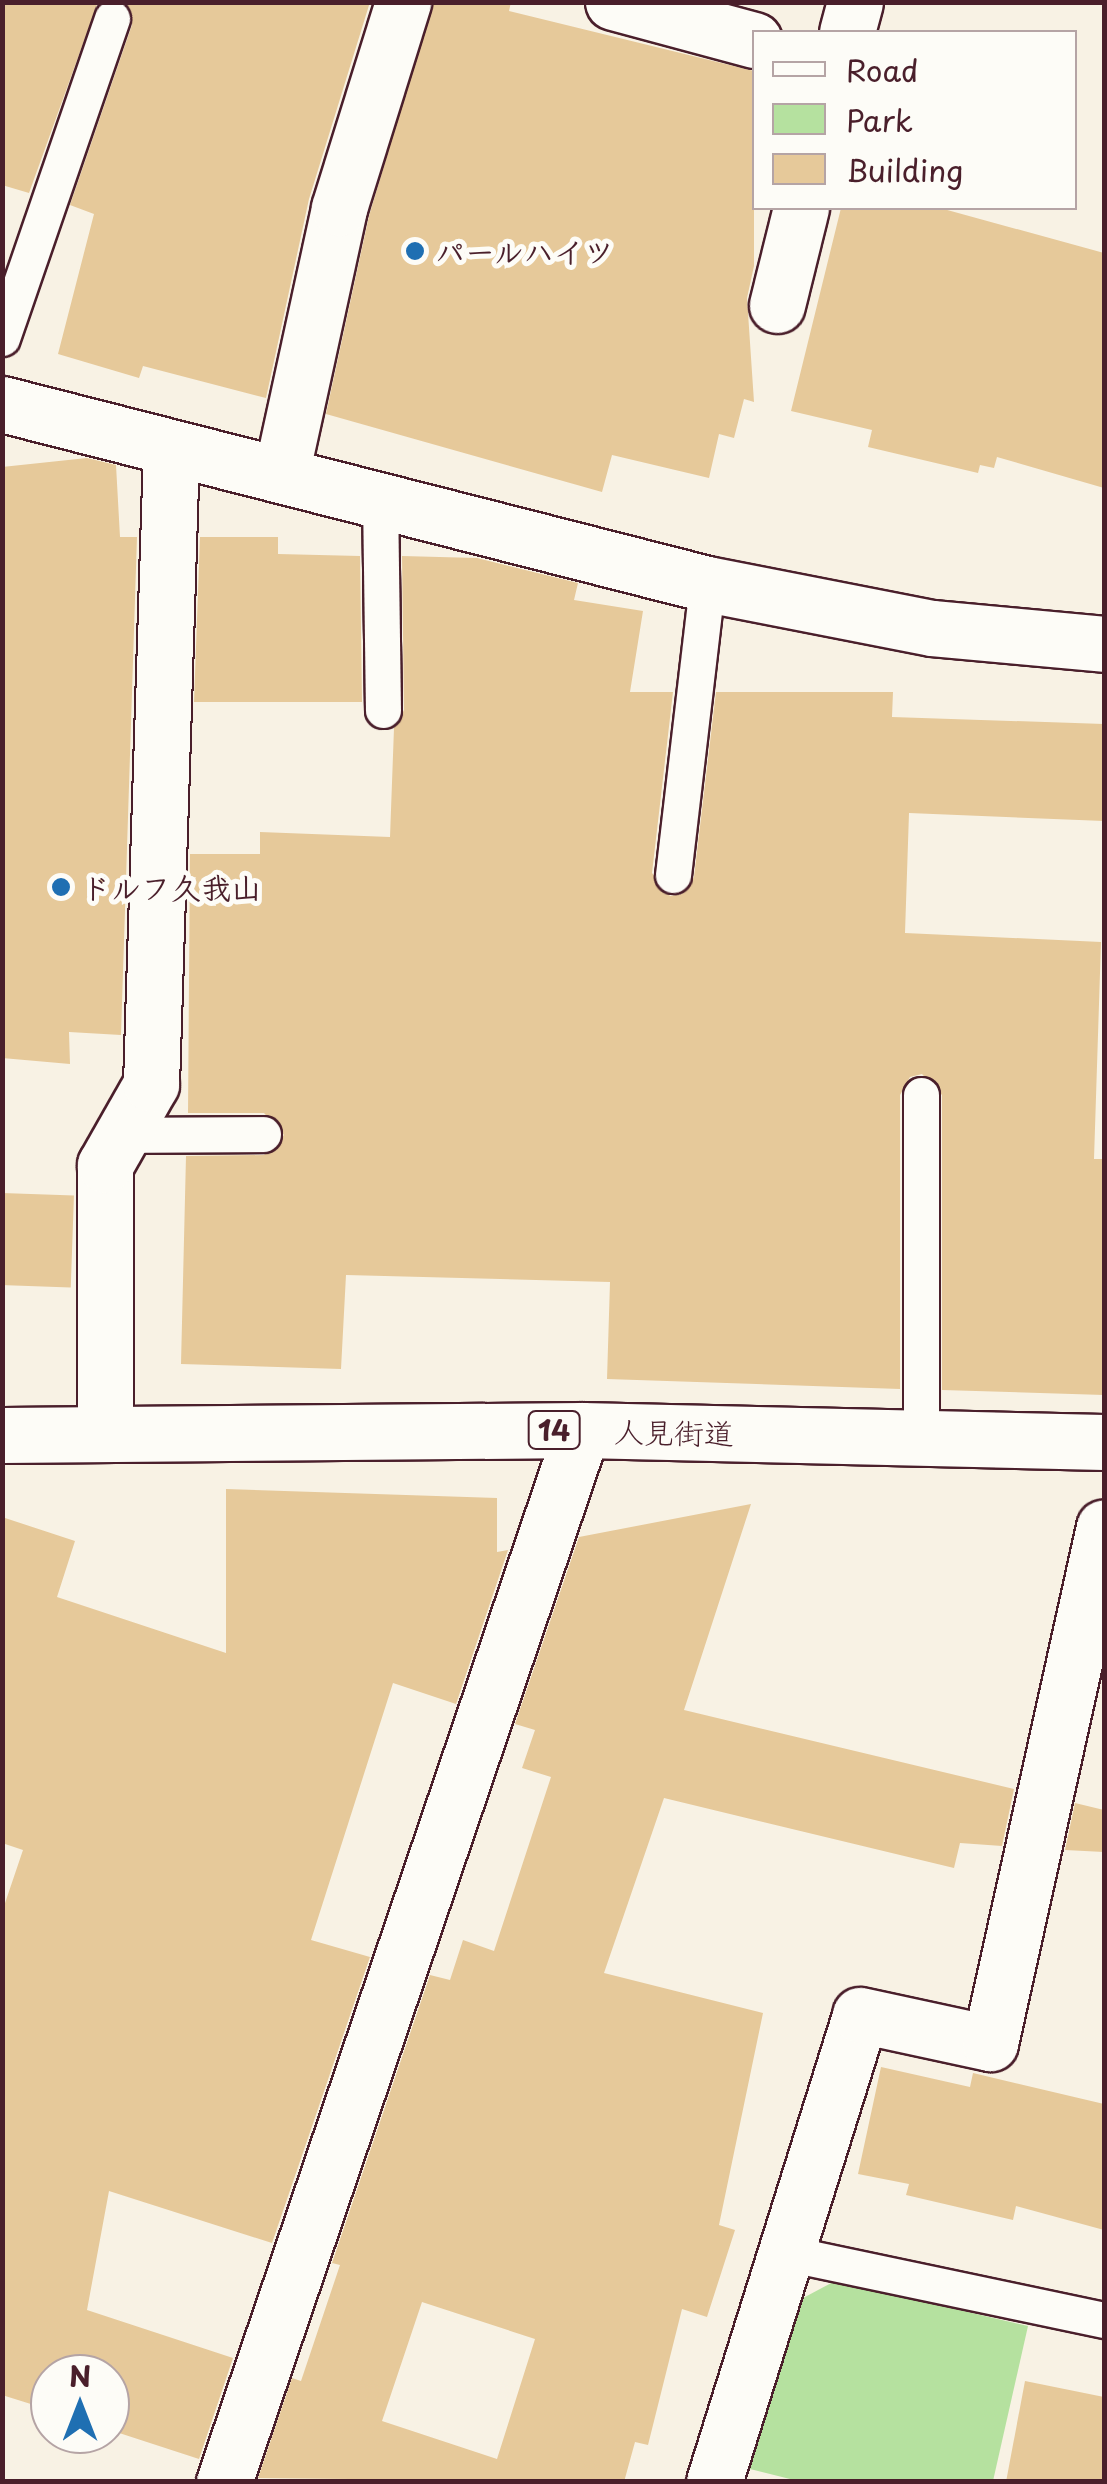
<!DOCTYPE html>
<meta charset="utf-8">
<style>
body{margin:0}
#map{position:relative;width:1107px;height:2484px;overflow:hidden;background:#f8f2e4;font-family:"Playpen Sans","Klee One",sans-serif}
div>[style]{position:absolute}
.green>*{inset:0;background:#b5e19f}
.building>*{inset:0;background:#e6c99a;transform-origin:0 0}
.roads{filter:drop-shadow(2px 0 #4a1f2b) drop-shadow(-2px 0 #4a1f2b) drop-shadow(0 2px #4a1f2b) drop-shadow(0 -2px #4a1f2b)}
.lane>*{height:35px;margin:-17.5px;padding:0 17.5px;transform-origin:17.5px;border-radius:17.5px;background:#fdfcf7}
.street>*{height:55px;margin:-27.5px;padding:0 27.5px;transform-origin:27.5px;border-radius:27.5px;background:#fdfcf7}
.secondary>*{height:55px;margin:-27.5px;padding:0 27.5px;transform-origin:27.5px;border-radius:27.5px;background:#fdfcf7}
.primary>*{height:55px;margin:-27.5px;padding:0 27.5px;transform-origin:27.5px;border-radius:27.5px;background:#fdfcf7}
.dots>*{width:28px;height:28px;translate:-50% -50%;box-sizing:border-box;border:5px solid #fdfcf7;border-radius:50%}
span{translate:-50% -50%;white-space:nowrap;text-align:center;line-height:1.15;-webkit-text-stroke:10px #fdfcf7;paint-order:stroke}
.shield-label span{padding:2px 8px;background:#fdfcf7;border:2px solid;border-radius:8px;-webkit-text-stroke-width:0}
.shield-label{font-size:28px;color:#4a1f2b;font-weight:700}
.poi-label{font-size:30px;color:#4a1f2b;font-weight:700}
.left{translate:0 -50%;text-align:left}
.street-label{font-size:30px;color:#4a1f2b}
.frame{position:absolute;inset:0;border:5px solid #4a1f2b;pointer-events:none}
.legend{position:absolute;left:752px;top:30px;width:325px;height:180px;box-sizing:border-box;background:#fdfcf7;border:2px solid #b5a4a5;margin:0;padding:12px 18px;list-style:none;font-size:30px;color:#4a1f2b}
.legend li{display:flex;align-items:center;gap:20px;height:50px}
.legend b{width:50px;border:2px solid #b5a4a5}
.north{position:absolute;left:30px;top:2354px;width:100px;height:100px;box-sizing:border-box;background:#fdfcf7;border:2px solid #b5a4a5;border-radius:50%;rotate:0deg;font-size:28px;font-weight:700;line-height:40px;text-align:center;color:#4a1f2b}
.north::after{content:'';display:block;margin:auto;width:35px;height:45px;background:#1f6fb2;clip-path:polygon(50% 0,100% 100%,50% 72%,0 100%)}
</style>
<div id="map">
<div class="green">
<i style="clip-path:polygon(835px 2281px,1028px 2326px,993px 2481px,802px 2482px,742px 2467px,788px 2306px)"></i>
</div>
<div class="building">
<i style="clip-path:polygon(2px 2px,98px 2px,29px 193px,2px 185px)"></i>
<i style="clip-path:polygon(126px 2px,370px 2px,309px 199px,266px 398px,143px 366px,139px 378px,58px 354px,94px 214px,70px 205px,132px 25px)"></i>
<i style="clip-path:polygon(433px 2px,511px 2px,509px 11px,754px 71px,754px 266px,747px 298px,754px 402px,744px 399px,734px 438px,719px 434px,709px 478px,612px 455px,602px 492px,326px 414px,369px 216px)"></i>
<i style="clip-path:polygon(841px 208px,940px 208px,1104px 253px,1104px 488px,997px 457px,994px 468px,980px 465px,978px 473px,868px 447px,872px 430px,791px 411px)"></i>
<i style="clip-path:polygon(87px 458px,116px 465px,120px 537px,137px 537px,121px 1035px,69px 1032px,70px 1064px,2px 1058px,2px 467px)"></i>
<i style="clip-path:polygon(200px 537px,278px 537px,278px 554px,360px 556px,362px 702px,194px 702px)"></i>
<i style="clip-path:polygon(402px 556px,477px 558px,578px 583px,574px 600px,643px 611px,630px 692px,673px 692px,652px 873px,670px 896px,682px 894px,694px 877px,716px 692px,893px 692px,892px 717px,1104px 724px,1104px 821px,909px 813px,905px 933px,1101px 942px,1094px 1159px,1104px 1159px,1104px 1395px,942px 1390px,942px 1095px,922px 1074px,910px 1077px,900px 1095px,900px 1389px,607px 1379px,610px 1282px,346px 1275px,341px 1369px,181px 1364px,186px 1156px,264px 1155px,284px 1135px,264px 1113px,188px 1113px,190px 854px,260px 854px,260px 832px,390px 837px,394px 728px,404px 710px)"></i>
<i style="left:2px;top:1193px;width:72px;height:92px;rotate:2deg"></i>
<i style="clip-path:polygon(226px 1489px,497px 1498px,497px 1552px,508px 1550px,456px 1704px,393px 1683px,311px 1940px,370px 1957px,272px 2243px,109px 2191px,87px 2310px,233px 2358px,199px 2459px,110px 2430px,110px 2374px,50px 2374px,50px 2410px,2px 2395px,2px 1912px,23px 1850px,2px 1843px,2px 1517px,75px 1541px,57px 1597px,226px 1653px)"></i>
<i style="clip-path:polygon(evenodd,751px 1504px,684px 1710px,1014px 1789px,1002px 1846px,960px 1843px,954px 1868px,664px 1798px,604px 1973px,763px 2013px,719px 2225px,735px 2230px,707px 2317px,682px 2309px,648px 2445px,635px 2442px,624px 2482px,258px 2478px,292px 2378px,301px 2381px,340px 2265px,332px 2263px,430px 1975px,450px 1980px,463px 1940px,494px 1951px,551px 1777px,522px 1768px,535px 1730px,515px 1724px,579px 1537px,751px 1504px,422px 2302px,535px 2339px,497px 2459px,382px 2421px,422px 2302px)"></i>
<i style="clip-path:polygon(1075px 1803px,1104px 1810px,1104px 1852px,1065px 1850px)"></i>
<i style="clip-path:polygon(881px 2067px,970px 2087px,973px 2073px,1104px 2104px,1104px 2230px,1016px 2206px,1013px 2220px,906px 2195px,909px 2184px,858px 2174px)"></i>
<i style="clip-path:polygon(1025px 2381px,1104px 2397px,1104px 2482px,1006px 2482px)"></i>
</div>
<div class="roads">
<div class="lane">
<i style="left:2px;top:338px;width:338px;rotate:-71deg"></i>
<i style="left:380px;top:496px;width:214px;rotate:89.2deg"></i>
<i style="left:673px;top:875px;width:293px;rotate:-83.3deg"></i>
<i style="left:921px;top:1095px;width:340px;rotate:90deg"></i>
<i style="left:122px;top:1135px;width:141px;rotate:-0.4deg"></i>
<i style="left:786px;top:2253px;width:325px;rotate:11.9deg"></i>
</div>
<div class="street">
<i style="left:613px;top:2px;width:146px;rotate:15.1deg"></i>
<i style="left:847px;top:32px;width:31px;rotate:-75deg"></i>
<i style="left:777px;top:305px;width:100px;rotate:-76.1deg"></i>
<i style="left:282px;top:470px;width:268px;rotate:-77.7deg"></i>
<i style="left:339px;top:208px;width:216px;rotate:-72.7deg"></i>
<i style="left:105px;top:1433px;width:268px;rotate:-90deg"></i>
<i style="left:105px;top:1165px;width:93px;rotate:-60.4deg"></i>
<i style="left:151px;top:1084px;width:634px;rotate:-88.19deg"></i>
<i style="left:224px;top:2482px;width:1111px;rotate:-71.21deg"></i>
<i style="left:714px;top:2482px;width:489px;rotate:-72.6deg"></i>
<i style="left:860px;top:2015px;width:133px;rotate:12.2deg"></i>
<i style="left:990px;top:2043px;width:528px;rotate:-77.54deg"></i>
</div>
<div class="secondary">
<i style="left:2px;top:404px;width:728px;rotate:14.32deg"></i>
<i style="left:707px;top:584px;width:229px;rotate:11.1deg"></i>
<i style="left:932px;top:628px;width:173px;rotate:5.3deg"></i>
</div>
<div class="primary">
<i style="left:2px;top:1435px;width:580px;rotate:-0.49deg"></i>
<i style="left:582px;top:1430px;width:522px;rotate:1.32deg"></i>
</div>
</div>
<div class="dots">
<i style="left:415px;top:251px;background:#1f6fb2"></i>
<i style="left:61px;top:887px;background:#1f6fb2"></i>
</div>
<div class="shield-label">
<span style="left:554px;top:1430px">14</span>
</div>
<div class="poi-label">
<span class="left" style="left:435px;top:251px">パールハイツ</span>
<span class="left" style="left:81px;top:887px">ドルフ久我山</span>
</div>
<div class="street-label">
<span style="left:674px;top:1432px;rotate:1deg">人見街道</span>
</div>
<div class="frame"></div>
<ul class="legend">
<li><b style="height:12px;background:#fdfcf7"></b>Road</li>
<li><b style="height:28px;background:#b5e19f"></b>Park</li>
<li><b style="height:28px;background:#e6c99a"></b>Building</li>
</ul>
<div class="north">N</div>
</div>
